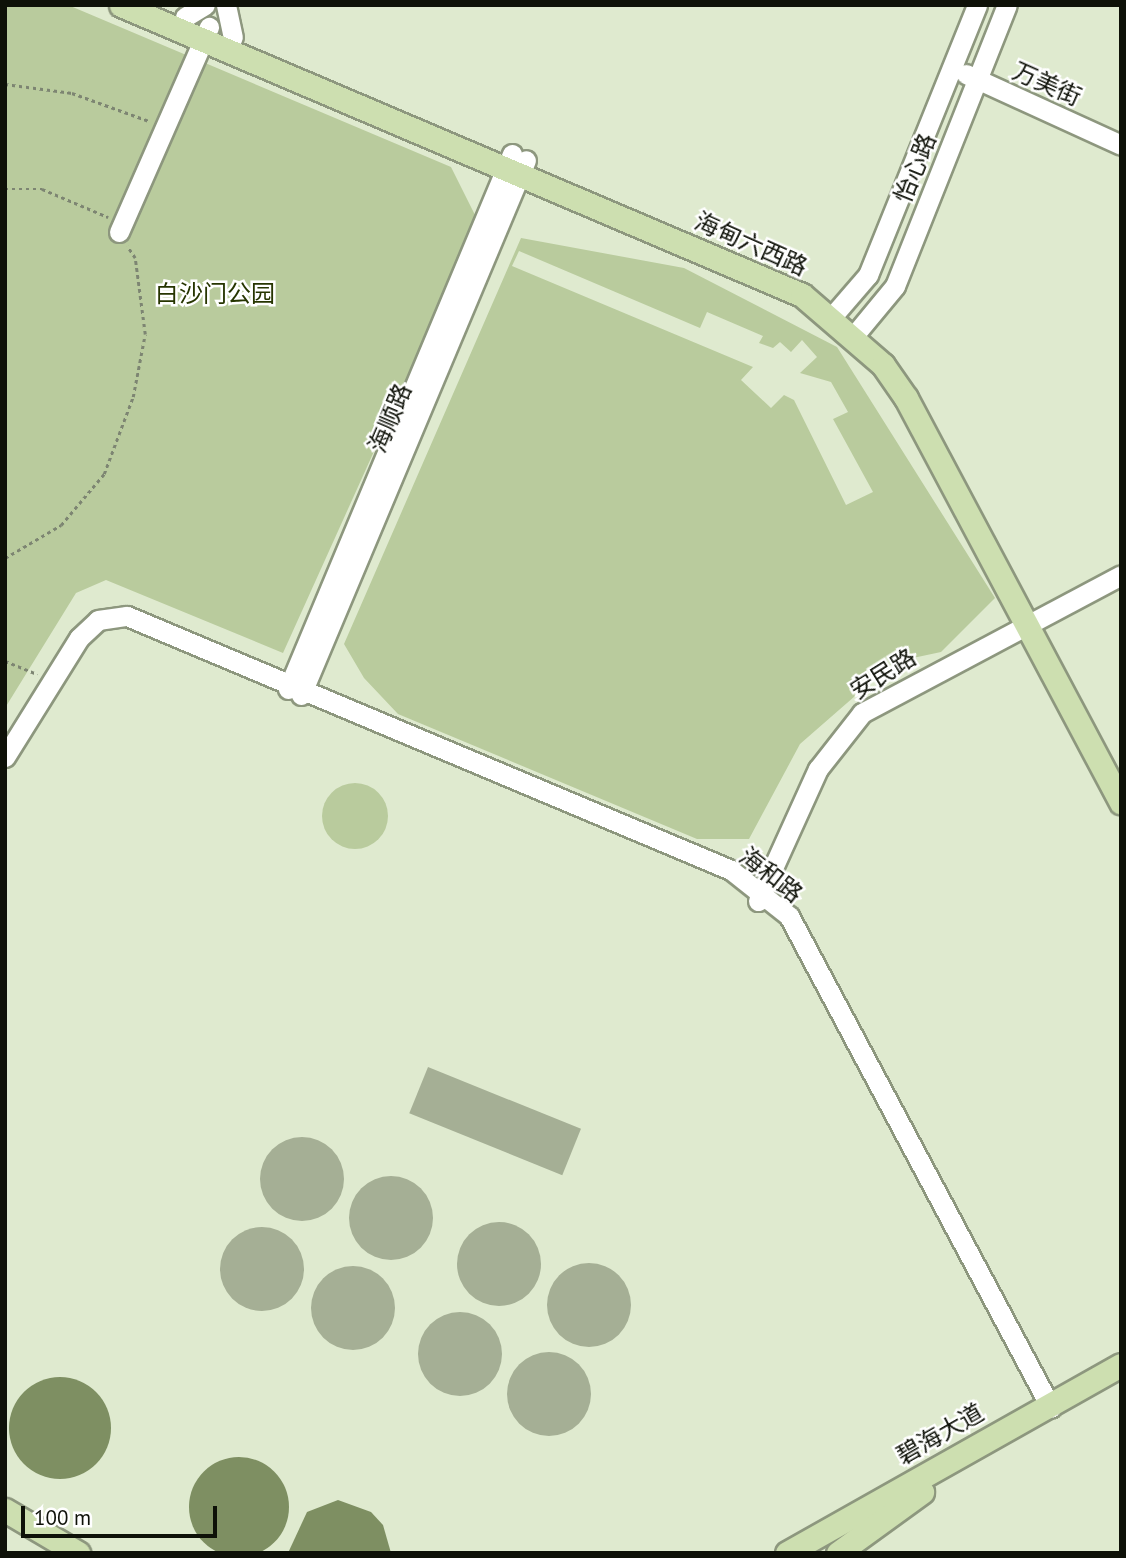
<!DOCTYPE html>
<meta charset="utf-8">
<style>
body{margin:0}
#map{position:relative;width:1126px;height:1558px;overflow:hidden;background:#dfeacf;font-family:"PT Sans","Noto Sans SC",sans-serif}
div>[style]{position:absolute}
.green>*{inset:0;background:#b9cb9d}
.round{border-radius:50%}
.water>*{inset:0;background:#7e8f62}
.building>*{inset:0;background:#a5af95;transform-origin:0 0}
.path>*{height:2.5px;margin-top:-1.25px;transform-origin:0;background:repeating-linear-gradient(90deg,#7d8572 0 3.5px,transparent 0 7px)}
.roads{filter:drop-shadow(2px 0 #8d977e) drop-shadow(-2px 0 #8d977e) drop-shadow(0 2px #8d977e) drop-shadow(0 -2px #8d977e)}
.minor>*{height:19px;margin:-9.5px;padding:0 9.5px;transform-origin:9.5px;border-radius:9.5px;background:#fff}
.major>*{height:23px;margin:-11.5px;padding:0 11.5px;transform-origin:11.5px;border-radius:11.5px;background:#cddfb0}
span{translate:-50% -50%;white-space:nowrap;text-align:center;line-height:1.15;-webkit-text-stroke:5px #fff;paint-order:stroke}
.street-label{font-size:24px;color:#0e1108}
.park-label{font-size:24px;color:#263500}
.frame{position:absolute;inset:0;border:7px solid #0e1108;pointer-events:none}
.scale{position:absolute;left:21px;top:1506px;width:196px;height:32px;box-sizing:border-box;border:4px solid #0e1108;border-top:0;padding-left:9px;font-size:21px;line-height:24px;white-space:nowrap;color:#0e1108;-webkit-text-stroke:5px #fff;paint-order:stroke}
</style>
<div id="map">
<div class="green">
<i style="clip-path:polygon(5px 5px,68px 5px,451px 167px,478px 221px,283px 653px,106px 580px,76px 593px,5px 708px)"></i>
<i style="clip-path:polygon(evenodd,521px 238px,684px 268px,837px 347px,995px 598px,941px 652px,894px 662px,800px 744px,749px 839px,697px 839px,398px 714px,364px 678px,344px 644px,521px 238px,519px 251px,700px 328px,707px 312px,763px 336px,759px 343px,773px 348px,780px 342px,791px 352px,802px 340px,817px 357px,800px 373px,831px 382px,848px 412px,833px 419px,873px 492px,846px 505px,794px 400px,784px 395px,771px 408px,741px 380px,753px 367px,512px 266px,519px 251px)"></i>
<i class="round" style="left:322px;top:783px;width:66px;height:66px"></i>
</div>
<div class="water">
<i class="round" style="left:9px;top:1377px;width:102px;height:102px"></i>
<i class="round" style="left:189px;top:1457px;width:100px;height:100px"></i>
<i style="clip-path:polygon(338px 1500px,371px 1512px,383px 1525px,391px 1553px,288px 1553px,307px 1512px)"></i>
</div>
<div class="building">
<i style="left:428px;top:1067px;width:165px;height:50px;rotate:22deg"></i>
<i class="round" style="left:260px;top:1137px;width:84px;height:84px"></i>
<i class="round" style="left:349px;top:1176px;width:84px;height:84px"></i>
<i class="round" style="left:457px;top:1222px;width:84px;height:84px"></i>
<i class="round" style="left:220px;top:1227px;width:84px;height:84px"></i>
<i class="round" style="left:547px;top:1263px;width:84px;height:84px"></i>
<i class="round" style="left:311px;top:1266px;width:84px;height:84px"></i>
<i class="round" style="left:418px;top:1312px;width:84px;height:84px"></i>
<i class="round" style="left:507px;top:1352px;width:84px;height:84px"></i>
</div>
<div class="path">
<i style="left:5px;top:84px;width:68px;rotate:7.7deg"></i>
<i style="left:72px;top:93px;width:82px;rotate:20deg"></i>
<i style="left:5px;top:189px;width:37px"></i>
<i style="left:42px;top:189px;width:72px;rotate:23deg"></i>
<i style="left:5px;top:558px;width:65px;rotate:-30.5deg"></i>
<i style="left:61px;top:525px;width:67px;rotate:-49.9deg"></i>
<i style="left:104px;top:474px;width:82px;rotate:-69.4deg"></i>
<i style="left:133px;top:397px;width:64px;rotate:-79.2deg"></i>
<i style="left:145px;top:334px;width:77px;rotate:-97.5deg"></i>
<i style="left:135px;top:258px;width:14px;rotate:-124deg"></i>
<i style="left:5px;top:661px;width:35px;rotate:22deg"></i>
</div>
<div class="roads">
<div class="minor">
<i style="left:226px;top:5px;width:33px;rotate:78deg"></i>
<i style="left:185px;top:17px;width:23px;rotate:-31deg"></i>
<i style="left:966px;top:74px;width:170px;rotate:24.6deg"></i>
<i style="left:119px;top:232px;width:224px;rotate:-66.3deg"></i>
<i style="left:830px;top:319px;width:58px;rotate:-49.2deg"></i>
<i style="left:868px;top:275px;width:291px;rotate:-68deg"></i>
<i style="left:852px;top:338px;width:67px;rotate:-50.4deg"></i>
<i style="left:895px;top:286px;width:302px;rotate:-68.3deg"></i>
<i style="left:288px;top:689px;width:580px;rotate:-67.28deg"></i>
<i style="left:301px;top:695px;width:580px;rotate:-67.19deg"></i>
<i style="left:5px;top:757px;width:140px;rotate:-58.1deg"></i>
<i style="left:79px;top:638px;width:26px;rotate:-43deg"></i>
<i style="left:98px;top:620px;width:29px;rotate:-8deg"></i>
<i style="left:127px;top:616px;width:655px;rotate:22.81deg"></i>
<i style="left:731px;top:870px;width:74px;rotate:38.4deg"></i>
<i style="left:789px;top:916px;width:557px;rotate:61.96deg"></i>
<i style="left:758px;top:901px;width:145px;rotate:-65.6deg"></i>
<i style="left:818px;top:769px;width:71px;rotate:-51.8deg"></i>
<i style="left:862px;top:713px;width:293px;rotate:-28deg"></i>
</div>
<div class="major">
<i style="left:121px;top:5px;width:740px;rotate:23.07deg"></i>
<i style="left:802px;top:295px;width:107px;rotate:40.8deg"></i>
<i style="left:883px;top:365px;width:40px;rotate:55.1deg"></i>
<i style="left:906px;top:398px;width:458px;rotate:62deg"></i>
<i style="left:5px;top:1510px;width:85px;rotate:30.5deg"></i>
<i style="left:787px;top:1553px;width:383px;rotate:-29.4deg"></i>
<i style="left:838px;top:1553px;width:104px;rotate:-36deg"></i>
</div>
</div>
<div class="street-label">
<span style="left:1047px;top:84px;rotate:24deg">万美街</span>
<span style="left:915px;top:168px;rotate:-68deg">怡心路</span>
<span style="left:751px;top:244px;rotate:24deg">海甸六西路</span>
<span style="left:390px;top:418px;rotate:-67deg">海顺路</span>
<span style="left:883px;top:674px;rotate:-32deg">安民路</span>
<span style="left:771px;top:875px;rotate:38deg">海和路</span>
<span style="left:940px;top:1434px;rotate:-30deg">碧海大道</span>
</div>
<div class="park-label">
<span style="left:215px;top:294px">白沙门公园</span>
</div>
<div class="frame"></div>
<div class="scale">100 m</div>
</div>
